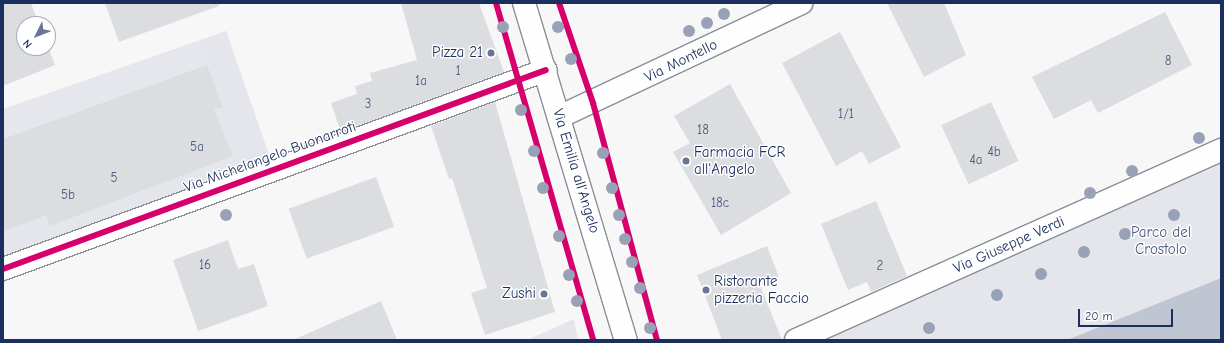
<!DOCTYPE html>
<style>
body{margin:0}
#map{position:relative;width:1224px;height:343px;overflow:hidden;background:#f7f7f8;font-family:"Comic Neue",sans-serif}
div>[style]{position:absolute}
.built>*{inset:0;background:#e6e7ec}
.green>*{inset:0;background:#e5e6ec}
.water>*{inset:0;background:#c0c5d2}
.building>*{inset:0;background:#dcdde0;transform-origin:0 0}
.roads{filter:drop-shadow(1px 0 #8a8e97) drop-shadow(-1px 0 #8a8e97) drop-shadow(0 1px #8a8e97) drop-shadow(0 -1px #8a8e97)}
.street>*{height:22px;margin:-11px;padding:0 11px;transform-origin:11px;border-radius:11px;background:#fefefe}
.secondary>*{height:22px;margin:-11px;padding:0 11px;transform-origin:11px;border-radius:11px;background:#fefefe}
.cycleway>*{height:6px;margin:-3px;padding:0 3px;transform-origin:3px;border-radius:3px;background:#d6006c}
.trees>*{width:12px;height:12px;margin:-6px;border-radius:50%;background:#98a1b5}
.dots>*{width:11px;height:11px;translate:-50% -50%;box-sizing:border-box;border:2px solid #fff;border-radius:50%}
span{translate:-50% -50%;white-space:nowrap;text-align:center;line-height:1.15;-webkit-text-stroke:3px #fff;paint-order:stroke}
.number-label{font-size:13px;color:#4b5a7e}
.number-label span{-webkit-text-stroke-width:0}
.poi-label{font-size:15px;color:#1b2f5e}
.right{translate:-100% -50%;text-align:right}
.left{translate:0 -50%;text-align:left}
.street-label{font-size:15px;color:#1b2f5e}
.park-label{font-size:15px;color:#4a5a7f}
.frame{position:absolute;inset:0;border:4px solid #1b2f5e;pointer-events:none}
.north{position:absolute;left:16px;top:16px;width:40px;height:40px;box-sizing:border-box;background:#fff;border:1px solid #a4acbf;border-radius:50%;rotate:227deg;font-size:11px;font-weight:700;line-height:16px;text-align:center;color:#1b2f5e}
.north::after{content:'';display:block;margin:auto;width:14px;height:18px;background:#687594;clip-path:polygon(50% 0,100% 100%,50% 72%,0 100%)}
.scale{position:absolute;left:1078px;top:309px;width:95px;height:18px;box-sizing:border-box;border:2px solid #1b2f5e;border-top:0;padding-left:5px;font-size:12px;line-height:14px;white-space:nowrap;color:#1b2f5e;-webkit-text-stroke:3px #fff;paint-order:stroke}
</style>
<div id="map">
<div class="built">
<i style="clip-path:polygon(226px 31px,274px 169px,3px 269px,3px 109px)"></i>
</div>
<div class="green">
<i style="clip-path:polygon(226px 31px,271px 162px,3px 263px,3px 232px,46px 215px,54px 235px,69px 229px,66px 220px,233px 156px,214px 110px,223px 107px,200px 41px)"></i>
<i style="clip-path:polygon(1221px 150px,1221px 278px,1072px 340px,796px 340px)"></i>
<i style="clip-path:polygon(574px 319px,578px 340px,527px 340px)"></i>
</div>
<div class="water">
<i style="clip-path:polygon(1221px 278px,1221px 340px,1067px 340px)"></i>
</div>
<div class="building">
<i style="clip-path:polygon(3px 3px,31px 3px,39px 24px,24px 24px,24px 48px,48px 47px,55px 65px,3px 86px)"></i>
<i style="clip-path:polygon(105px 3px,219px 3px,219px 6px,119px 42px)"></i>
<i style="clip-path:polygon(401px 3px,479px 3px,504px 72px,341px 132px,331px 103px,357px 94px,355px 86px,372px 81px,370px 73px,417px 60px)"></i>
<i style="clip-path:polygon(887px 3px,944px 3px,966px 55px,924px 77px)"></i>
<i style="clip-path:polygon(1165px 12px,1192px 65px,1098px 113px,1091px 100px,1054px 119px,1032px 77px)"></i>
<i style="clip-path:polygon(840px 32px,901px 147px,869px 164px,862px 151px,836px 166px,782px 63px)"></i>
<i style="clip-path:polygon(207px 65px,223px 107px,214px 110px,233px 156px,50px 226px,46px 215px,3px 232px,3px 139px)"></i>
<i style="clip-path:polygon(730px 84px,791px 193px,721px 235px,673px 152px,690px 143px,674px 116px)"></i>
<i style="clip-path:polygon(495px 102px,555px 312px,485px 335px,471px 293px,487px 288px,452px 178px,449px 179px,431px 126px)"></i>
<i style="left:991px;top:102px;width:65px;height:55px;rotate:65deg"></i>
<i style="left:376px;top:177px;width:53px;height:93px;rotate:70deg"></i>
<i style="clip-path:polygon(876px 201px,907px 276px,871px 292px,867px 282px,848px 290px,821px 224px)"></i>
<i style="clip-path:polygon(228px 240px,238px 269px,254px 264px,268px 306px,198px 331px,173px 260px)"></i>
<i style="clip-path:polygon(767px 246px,779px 277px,760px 285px,782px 340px,722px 340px,697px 275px)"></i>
<i style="clip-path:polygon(381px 301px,397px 340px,293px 340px)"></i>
</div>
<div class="roads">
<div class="street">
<i style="left:559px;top:117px;width:268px;rotate:-25.2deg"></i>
<i style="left:3px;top:269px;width:578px;rotate:-20.13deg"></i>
<i style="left:796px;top:340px;width:466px;rotate:-24.1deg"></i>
</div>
<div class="secondary">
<i style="left:524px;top:3px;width:352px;rotate:73.2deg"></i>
</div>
</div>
<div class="cycleway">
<i style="left:496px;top:3px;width:351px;rotate:73.9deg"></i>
<i style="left:559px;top:3px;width:106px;rotate:71.2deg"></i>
<i style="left:593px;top:103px;width:245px;rotate:74.9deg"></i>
<i style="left:3px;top:269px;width:578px;rotate:-20.13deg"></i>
</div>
<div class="trees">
<i style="left:724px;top:14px"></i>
<i style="left:707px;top:23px"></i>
<i style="left:503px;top:27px"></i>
<i style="left:558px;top:27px"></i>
<i style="left:689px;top:31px"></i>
<i style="left:571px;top:59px"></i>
<i style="left:521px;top:110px"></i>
<i style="left:1199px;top:138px"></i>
<i style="left:534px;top:151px"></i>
<i style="left:603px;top:153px"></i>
<i style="left:1132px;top:171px"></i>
<i style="left:543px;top:188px"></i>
<i style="left:612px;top:188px"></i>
<i style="left:1090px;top:193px"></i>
<i style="left:226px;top:215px"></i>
<i style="left:619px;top:215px"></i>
<i style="left:1174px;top:215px"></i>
<i style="left:1125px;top:234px"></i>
<i style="left:559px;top:236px"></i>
<i style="left:625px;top:239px"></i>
<i style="left:1084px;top:252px"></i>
<i style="left:632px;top:262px"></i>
<i style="left:1041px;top:274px"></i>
<i style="left:569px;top:275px"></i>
<i style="left:640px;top:288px"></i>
<i style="left:997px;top:295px"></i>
<i style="left:577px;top:301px"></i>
<i style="left:650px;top:328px"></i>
<i style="left:929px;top:328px"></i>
</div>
<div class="dots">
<i style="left:491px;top:53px;background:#687594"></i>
<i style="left:686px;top:161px;background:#687594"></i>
<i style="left:706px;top:290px;background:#687594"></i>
<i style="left:544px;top:294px;background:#687594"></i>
</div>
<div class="number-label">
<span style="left:1168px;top:61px">8</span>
<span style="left:458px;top:71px">1</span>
<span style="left:421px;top:81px">1a</span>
<span style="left:368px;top:104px">3</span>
<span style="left:846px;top:114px">1/1</span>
<span style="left:703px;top:130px">18</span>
<span style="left:197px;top:147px">5a</span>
<span style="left:994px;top:152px">4b</span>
<span style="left:976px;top:160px">4a</span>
<span style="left:114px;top:178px">5</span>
<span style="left:68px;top:195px">5b</span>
<span style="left:720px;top:203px">18c</span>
<span style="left:205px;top:265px">16</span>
<span style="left:880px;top:266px">2</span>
</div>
<div class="poi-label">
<span class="right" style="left:483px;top:53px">Pizza 21</span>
<span class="left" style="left:694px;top:161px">Farmacia FCR<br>all'Angelo</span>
<span class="left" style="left:714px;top:290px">Ristorante<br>pizzeria Faccio</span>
<span class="right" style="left:536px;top:294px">Zushi</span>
</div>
<div class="street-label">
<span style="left:681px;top:61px;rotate:-26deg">Via Montello</span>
<span style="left:270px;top:157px;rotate:-20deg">Via Michelangelo Buonarroti</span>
<span style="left:576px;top:171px;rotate:73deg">Via Emilia all'Angelo</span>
<span style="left:1009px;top:245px;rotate:-24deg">Via Giuseppe Verdi</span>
</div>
<div class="park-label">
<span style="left:1161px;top:241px">Parco del<br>Crostolo</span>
</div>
<div class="frame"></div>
<div class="north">N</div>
<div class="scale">20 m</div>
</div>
